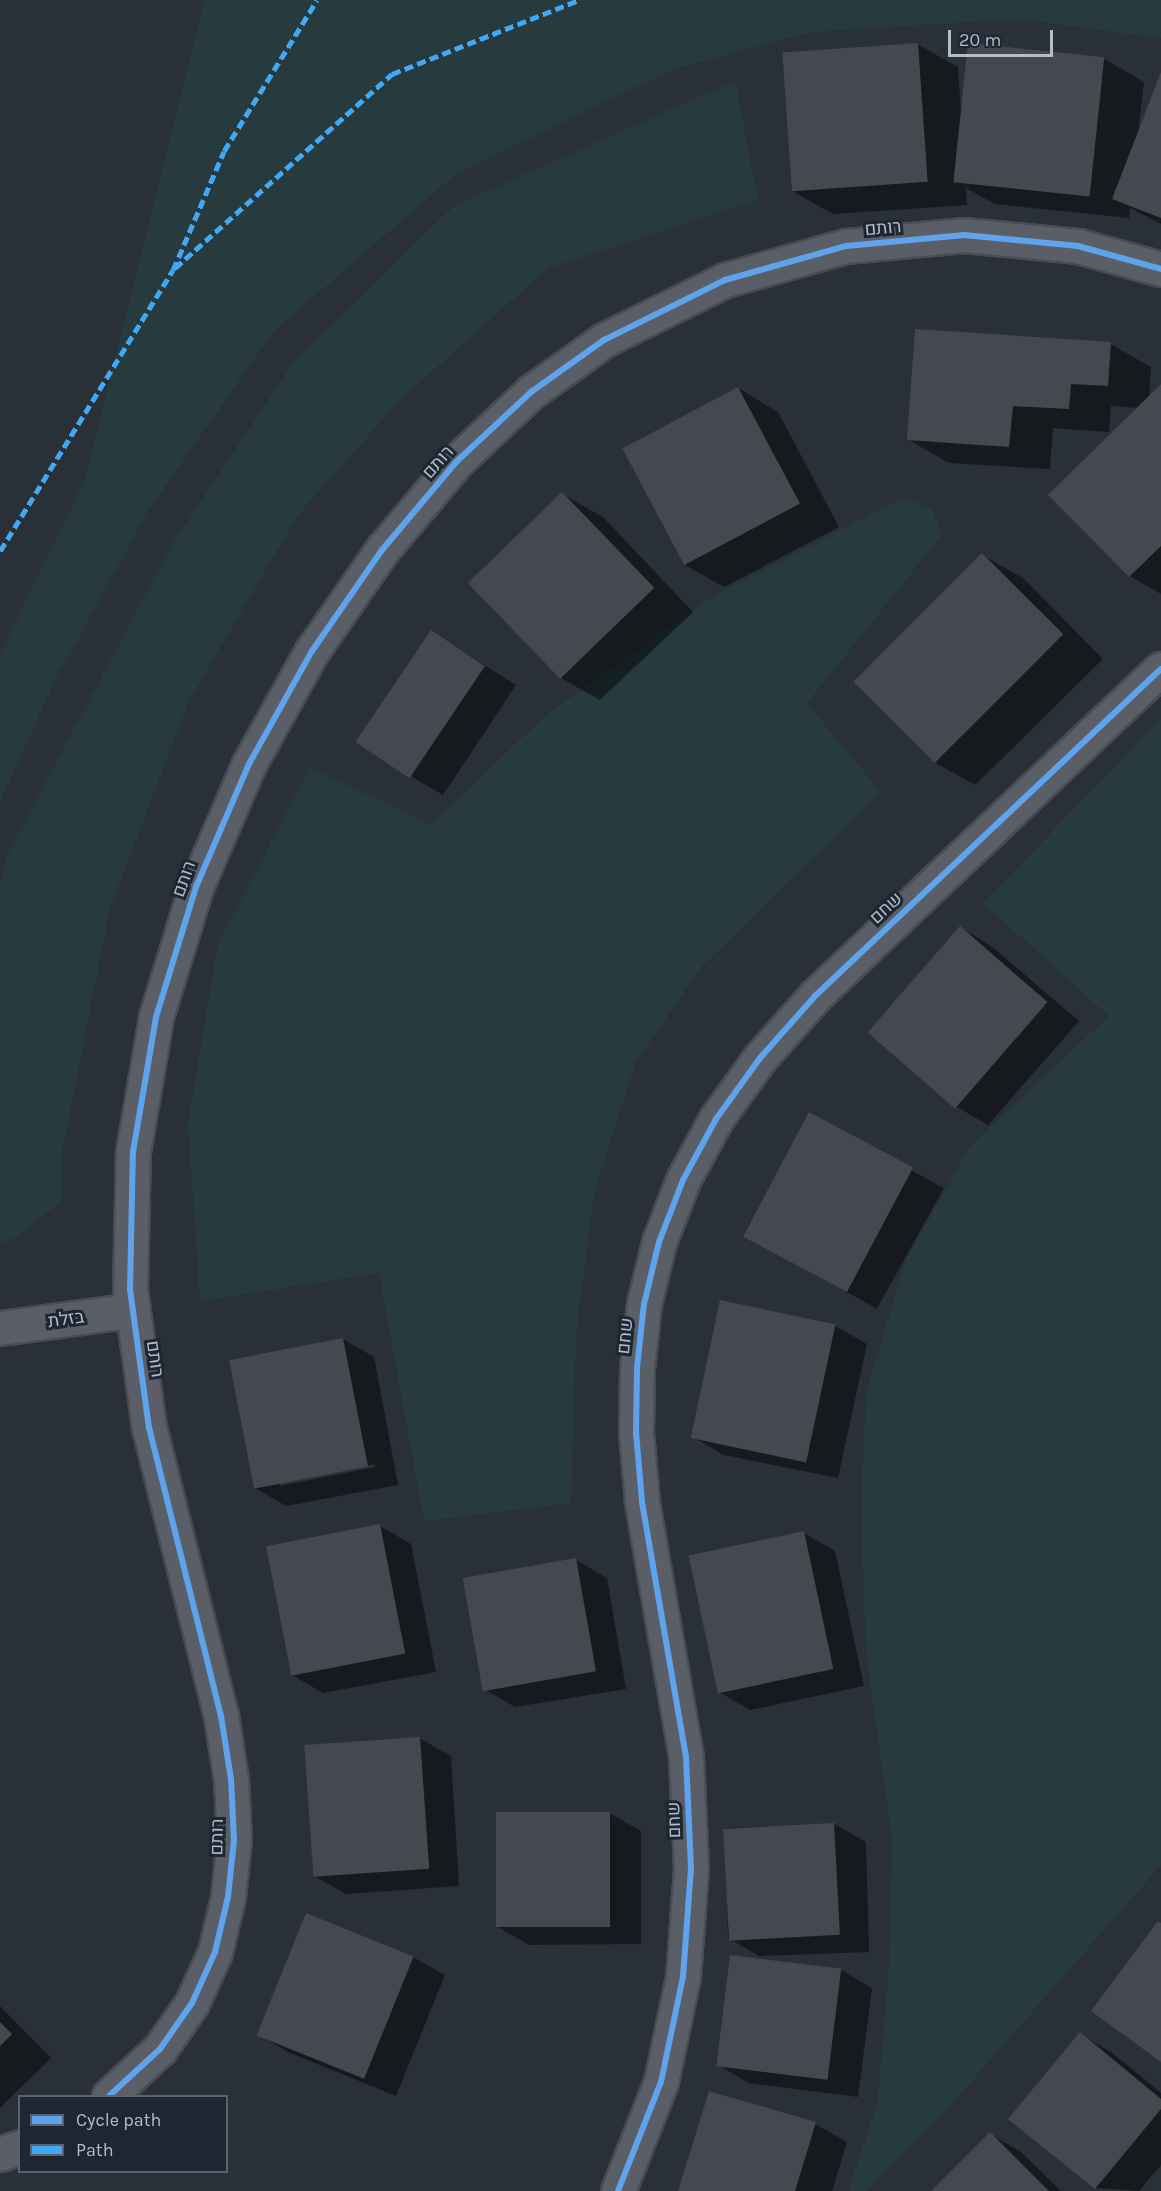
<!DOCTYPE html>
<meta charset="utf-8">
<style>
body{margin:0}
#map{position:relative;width:1161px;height:2191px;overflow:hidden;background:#2a3038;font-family:Karla,Heebo,sans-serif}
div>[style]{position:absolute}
.green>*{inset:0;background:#273a3e}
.shadow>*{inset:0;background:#0007;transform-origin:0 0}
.building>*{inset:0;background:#444950;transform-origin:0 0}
.roads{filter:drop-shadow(2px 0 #484c53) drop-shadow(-2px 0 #484c53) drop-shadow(0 2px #484c53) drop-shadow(0 -2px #484c53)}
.minor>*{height:33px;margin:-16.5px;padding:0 16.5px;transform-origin:16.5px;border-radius:16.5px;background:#5a5e66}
.quiet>*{height:4.5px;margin-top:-2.25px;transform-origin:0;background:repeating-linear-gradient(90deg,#3fa9f5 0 9px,transparent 0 13.5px)}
.cycleway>*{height:6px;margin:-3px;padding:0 3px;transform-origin:3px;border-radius:3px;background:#60a3ed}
span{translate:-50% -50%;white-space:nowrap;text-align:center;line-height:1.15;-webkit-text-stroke:6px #1d2633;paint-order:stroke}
.street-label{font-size:18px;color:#b4bcc9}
.legend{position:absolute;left:18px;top:2095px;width:210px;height:78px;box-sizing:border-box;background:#1d2633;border:2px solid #59626f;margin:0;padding:8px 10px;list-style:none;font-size:18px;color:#b4bcc9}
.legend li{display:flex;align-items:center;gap:12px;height:30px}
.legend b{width:30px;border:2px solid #59626f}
.scale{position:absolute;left:948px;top:30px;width:105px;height:27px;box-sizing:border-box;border:3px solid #b4bcc9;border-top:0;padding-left:8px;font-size:18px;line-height:21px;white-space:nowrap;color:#b4bcc9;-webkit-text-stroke:4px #1d2633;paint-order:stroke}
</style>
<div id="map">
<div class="green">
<i style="clip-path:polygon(204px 0,1161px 0,1161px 38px,1019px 19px,812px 32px,674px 69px,457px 173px,274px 331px,148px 511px,52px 687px,0 802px,0 654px,84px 482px)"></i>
<i style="clip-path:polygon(735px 81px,758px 200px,548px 268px,401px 399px,298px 515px,189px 701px,110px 908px,62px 1153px,62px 1201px,13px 1239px,0 1243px,0 885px,9px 851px,172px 545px,292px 364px,454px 206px)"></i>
<i style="clip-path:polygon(905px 497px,932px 509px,942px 535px,807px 703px,881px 792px,701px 967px,635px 1064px,594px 1193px,576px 1333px,571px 1503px,424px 1521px,379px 1273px,200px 1301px,188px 1124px,218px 944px,310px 767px,431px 825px,546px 715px,713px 596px)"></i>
<i style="clip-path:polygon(1161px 719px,1161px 1865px,942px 2115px,867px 2191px,848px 2191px,878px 2101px,889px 1964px,892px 1840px,866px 1652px,861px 1511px,866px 1391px,907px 1258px,970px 1146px,1109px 1016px,983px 903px)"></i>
</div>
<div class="shadow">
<i style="clip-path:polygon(917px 44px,958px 67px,961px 111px,1103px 58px,1144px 82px,1138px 132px,1161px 76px,1161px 224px,1130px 208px,1129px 218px,995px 204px,966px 188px,967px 205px,833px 214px,792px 191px)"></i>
<i style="clip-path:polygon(1110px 344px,1151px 367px,1149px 398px,1161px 386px,1161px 594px,1130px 576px,1139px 408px,1111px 406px,1109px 432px,1053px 428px,1050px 469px,949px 463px,909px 440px)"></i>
<i style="clip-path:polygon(738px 388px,778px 412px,839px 527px,724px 587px,683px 564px)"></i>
<i style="clip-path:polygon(562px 494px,603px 517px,693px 612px,600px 700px,559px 677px)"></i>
<i style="clip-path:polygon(982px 555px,1023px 578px,1103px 659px,975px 785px,934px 762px,854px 681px)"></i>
<i style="clip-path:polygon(431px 632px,516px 685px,443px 795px,412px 777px)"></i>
<i style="clip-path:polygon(960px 927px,991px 946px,1079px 1021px,988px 1125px,957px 1107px)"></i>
<i style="left:810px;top:1114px;width:153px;height:138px;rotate:29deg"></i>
<i style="clip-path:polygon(835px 1326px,867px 1344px,838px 1478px,724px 1455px,693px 1437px)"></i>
<i style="clip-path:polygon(evenodd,343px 1339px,374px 1357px,398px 1485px,286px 1506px,255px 1488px,343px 1339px,375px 1464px,375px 1467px,280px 1486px,280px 1483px,375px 1464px)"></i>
<i style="clip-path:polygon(380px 1526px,411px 1544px,436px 1672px,323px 1693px,292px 1675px)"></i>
<i style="clip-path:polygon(804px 1533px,835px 1551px,864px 1686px,750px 1710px,719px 1692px)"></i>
<i style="clip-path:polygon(576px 1560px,607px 1578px,626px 1689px,515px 1707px,484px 1689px)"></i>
<i style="clip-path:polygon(419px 1738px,451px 1756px,459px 1886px,346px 1894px,314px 1876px)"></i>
<i style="clip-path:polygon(609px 1813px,641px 1831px,641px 1944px,529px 1945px,498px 1927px)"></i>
<i style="clip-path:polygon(834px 1824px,866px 1842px,869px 1952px,759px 1956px,728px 1938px,725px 1828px)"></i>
<i style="clip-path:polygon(413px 1957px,445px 1975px,396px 2096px,290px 2053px,259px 2035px)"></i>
<i style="clip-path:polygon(841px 1970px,872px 1988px,858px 2097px,749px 2083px,718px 2065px)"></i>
<i style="clip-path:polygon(0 2006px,51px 2058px,0 2108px)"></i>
<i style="clip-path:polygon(1080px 2034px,1111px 2052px,1161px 2093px,1161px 2165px,1139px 2191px,1095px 2188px)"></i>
<i style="clip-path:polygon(815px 2124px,847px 2142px,832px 2191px,680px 2191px)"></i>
<i style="clip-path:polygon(990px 2134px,1021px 2152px,1061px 2191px,933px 2191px)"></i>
</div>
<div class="building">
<i style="left:918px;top:43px;width:139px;height:136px;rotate:86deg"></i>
<i style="left:968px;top:43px;width:137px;height:140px;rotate:6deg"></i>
<i style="clip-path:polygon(1161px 72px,1161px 218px,1112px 199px)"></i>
<i style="clip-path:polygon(915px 329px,1111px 342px,1108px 386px,1071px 384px,1069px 409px,1013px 406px,1009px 447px,907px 440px)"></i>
<i style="clip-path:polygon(1161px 384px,1161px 546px,1129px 577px,1048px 495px)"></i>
<i style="left:738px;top:387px;width:132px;height:131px;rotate:62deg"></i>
<i style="left:562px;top:492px;width:133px;height:131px;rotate:46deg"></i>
<i style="left:982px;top:553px;width:115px;height:182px;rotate:45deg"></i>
<i style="left:431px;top:630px;width:65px;height:135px;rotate:34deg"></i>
<i style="left:960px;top:926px;width:116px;height:141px;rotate:41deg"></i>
<i style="left:809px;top:1112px;width:118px;height:141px;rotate:28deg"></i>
<i style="left:720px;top:1300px;width:118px;height:141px;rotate:12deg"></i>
<i style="left:343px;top:1338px;width:131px;height:116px;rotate:79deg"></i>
<i style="left:380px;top:1524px;width:132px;height:116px;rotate:79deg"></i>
<i style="left:804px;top:1531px;width:141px;height:118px;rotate:78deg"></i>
<i style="left:576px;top:1558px;width:115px;height:115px;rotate:80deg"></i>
<i style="left:420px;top:1737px;width:132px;height:116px;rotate:86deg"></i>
<i style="left:610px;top:1812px;width:115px;height:114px;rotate:90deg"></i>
<i style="left:834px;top:1823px;width:112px;height:111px;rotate:87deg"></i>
<i style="left:306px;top:1913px;width:116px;height:132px;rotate:22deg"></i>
<i style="clip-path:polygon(1158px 1921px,1161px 1923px,1161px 2062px,1091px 2011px)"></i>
<i style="left:730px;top:1955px;width:112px;height:112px;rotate:7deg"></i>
<i style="clip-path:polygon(0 2022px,12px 2034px,0 2046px)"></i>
<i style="clip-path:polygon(1080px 2032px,1161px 2099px,1161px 2109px,1095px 2189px,1008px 2119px)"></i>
<i style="clip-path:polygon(709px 2091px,816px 2122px,795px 2191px,678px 2191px)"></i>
<i style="clip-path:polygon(990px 2132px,1049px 2191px,931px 2191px)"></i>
</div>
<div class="roads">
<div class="minor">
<i style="left:0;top:1328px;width:134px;rotate:-7.7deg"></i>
<i style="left:109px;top:2096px;width:69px;rotate:-42.7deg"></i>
<i style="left:160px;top:2049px;width:56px;rotate:-55.2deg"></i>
<i style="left:192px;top:2003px;width:56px;rotate:-65.7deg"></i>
<i style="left:215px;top:1952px;width:57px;rotate:-76.7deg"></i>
<i style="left:228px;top:1897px;width:57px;rotate:-84deg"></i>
<i style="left:234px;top:1840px;width:61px;rotate:-92.8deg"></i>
<i style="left:231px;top:1779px;width:64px;rotate:-99deg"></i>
<i style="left:221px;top:1716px;width:297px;rotate:-104deg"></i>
<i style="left:149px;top:1428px;width:139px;rotate:-97.8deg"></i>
<i style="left:130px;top:1290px;width:138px;rotate:-88.8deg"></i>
<i style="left:133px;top:1152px;width:137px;rotate:-80.3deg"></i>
<i style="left:156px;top:1017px;width:136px;rotate:-72.9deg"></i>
<i style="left:196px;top:887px;width:134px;rotate:-66.7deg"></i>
<i style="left:249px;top:764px;width:129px;rotate:-60.9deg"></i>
<i style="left:312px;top:651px;width:123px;rotate:-55.3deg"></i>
<i style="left:382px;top:550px;width:115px;rotate:-49.9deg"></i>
<i style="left:456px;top:462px;width:103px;rotate:-43deg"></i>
<i style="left:531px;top:392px;width:90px;rotate:-35.5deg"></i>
<i style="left:604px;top:340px;width:135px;rotate:-26.4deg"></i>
<i style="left:725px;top:280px;width:126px;rotate:-15.7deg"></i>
<i style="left:846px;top:246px;width:119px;rotate:-5.3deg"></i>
<i style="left:964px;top:235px;width:115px;rotate:5.5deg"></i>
<i style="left:1078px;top:246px;width:86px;rotate:15.5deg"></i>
<i style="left:0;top:2154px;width:21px;rotate:-19deg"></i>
<i style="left:618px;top:2191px;width:117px;rotate:-68.5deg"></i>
<i style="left:661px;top:2082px;width:107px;rotate:-78.2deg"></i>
<i style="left:683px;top:1977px;width:109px;rotate:-85.8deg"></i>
<i style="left:691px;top:1868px;width:111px;rotate:-92.6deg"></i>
<i style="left:686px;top:1757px;width:260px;rotate:-99.8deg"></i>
<i style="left:642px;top:1501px;width:68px;rotate:-95deg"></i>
<i style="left:636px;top:1433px;width:65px;rotate:-89.1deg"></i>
<i style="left:637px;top:1368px;width:64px;rotate:-83.8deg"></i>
<i style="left:644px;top:1304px;width:64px;rotate:-76.4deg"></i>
<i style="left:659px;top:1242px;width:66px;rotate:-68.8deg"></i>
<i style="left:683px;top:1180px;width:69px;rotate:-61.6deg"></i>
<i style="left:716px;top:1119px;width:75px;rotate:-54.2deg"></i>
<i style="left:760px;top:1058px;width:83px;rotate:-48.4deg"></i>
<i style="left:815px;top:996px;width:476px;rotate:-43.4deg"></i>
</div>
</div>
<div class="quiet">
<i style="left:175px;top:268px;width:291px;rotate:-41.8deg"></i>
<i style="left:392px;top:74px;width:201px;rotate:-21.6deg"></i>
<i style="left:0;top:551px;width:330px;rotate:-58.4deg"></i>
<i style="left:173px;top:270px;width:129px;rotate:-66.8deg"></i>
<i style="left:224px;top:151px;width:177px;rotate:-58.4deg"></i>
</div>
<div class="cycleway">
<i style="left:109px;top:2096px;width:69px;rotate:-42.7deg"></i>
<i style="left:160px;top:2049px;width:56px;rotate:-55.2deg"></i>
<i style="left:192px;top:2003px;width:56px;rotate:-65.7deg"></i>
<i style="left:215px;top:1952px;width:57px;rotate:-76.7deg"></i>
<i style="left:228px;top:1897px;width:57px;rotate:-84deg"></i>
<i style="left:234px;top:1840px;width:61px;rotate:-92.8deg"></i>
<i style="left:231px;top:1779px;width:64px;rotate:-99deg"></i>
<i style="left:221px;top:1716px;width:297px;rotate:-104deg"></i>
<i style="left:149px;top:1428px;width:139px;rotate:-97.8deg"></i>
<i style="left:130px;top:1290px;width:138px;rotate:-88.8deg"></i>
<i style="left:133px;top:1152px;width:137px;rotate:-80.3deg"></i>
<i style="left:156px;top:1017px;width:136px;rotate:-72.9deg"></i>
<i style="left:196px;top:887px;width:134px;rotate:-66.7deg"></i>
<i style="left:249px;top:764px;width:129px;rotate:-60.9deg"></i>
<i style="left:312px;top:651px;width:123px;rotate:-55.3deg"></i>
<i style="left:382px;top:550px;width:115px;rotate:-49.9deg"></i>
<i style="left:456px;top:462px;width:103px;rotate:-43deg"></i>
<i style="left:531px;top:392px;width:90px;rotate:-35.5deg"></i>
<i style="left:604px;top:340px;width:135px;rotate:-26.4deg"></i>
<i style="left:725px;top:280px;width:126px;rotate:-15.7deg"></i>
<i style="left:846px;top:246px;width:119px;rotate:-5.3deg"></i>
<i style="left:964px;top:235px;width:115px;rotate:5.5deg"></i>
<i style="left:1078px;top:246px;width:86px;rotate:15.5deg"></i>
<i style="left:618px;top:2191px;width:117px;rotate:-68.5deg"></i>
<i style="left:661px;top:2082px;width:107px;rotate:-78.2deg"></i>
<i style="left:683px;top:1977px;width:109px;rotate:-85.8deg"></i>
<i style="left:691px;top:1868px;width:111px;rotate:-92.6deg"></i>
<i style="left:686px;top:1757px;width:260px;rotate:-99.8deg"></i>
<i style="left:642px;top:1501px;width:68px;rotate:-95deg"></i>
<i style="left:636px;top:1433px;width:65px;rotate:-89.1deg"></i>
<i style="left:637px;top:1368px;width:64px;rotate:-83.8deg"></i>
<i style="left:644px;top:1304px;width:64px;rotate:-76.4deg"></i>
<i style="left:659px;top:1242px;width:66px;rotate:-68.8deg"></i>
<i style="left:683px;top:1180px;width:69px;rotate:-61.6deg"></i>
<i style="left:716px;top:1119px;width:75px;rotate:-54.2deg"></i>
<i style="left:760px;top:1058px;width:83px;rotate:-48.4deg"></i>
<i style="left:815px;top:996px;width:476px;rotate:-43.4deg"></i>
</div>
<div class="street-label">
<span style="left:883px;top:228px;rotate:-5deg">רותם</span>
<span style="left:438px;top:462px;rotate:-48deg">רותם</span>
<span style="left:184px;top:879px;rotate:-70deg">רותם</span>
<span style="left:886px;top:908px;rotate:-43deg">שחם</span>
<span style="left:66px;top:1319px;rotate:-8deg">בזלת</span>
<span style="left:625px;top:1336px;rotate:-84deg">שחם</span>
<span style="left:155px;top:1359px;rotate:82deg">רותם</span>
<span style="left:674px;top:1820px;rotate:-92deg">שחם</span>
<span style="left:217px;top:1837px;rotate:-89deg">רותם</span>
</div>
<ul class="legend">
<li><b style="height:8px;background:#60a3ed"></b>Cycle path</li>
<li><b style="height:8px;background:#3fa9f5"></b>Path</li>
</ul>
<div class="scale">20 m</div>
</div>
